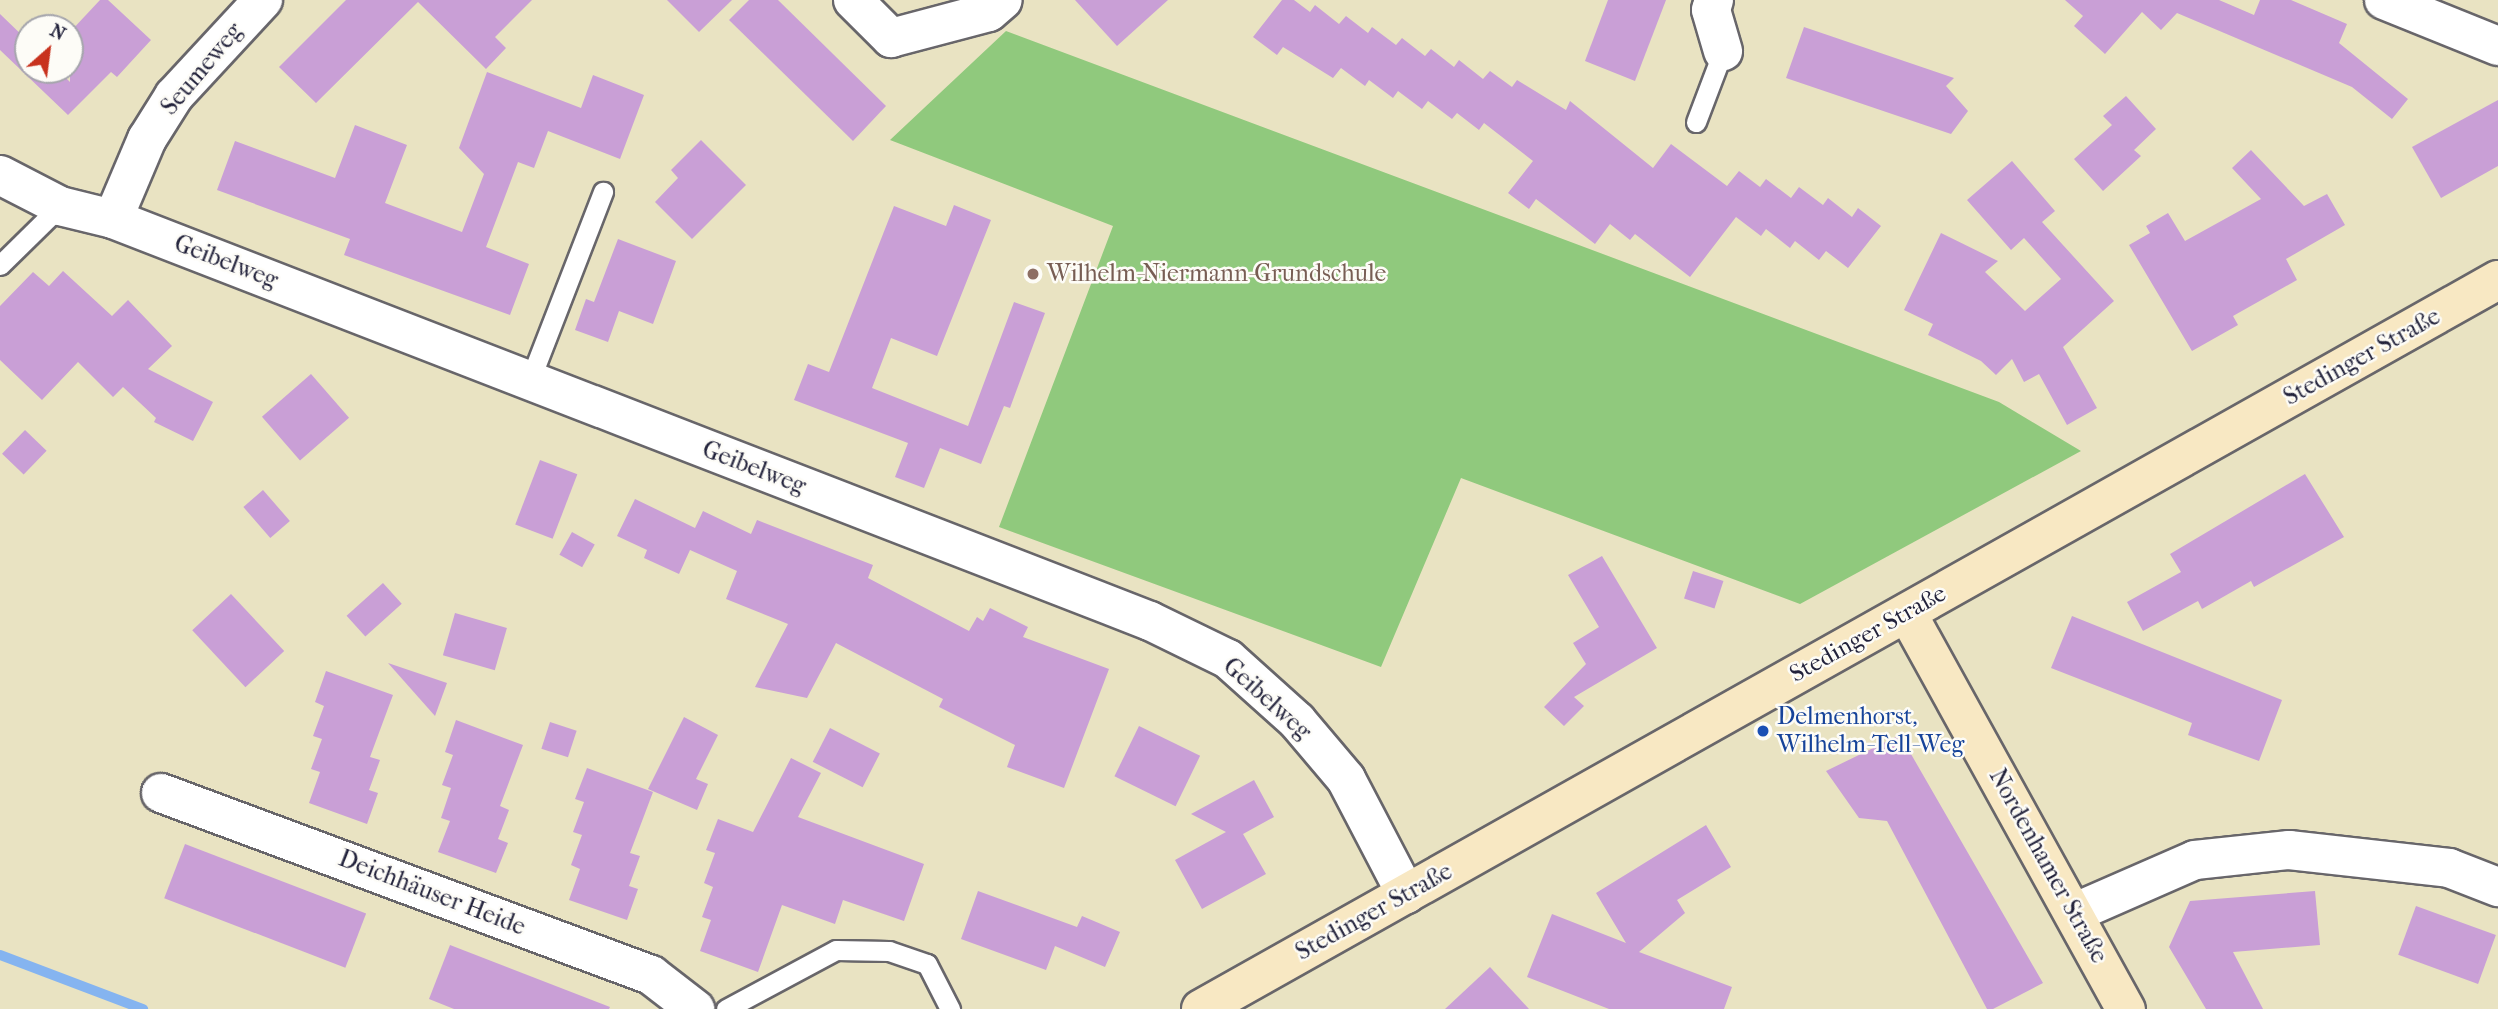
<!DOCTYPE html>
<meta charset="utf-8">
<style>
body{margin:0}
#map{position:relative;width:2498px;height:1009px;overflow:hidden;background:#e9e3c2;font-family:"IM FELL French Canon",serif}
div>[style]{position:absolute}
.green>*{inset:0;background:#90c97d}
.stream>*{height:10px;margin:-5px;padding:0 5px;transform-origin:5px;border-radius:5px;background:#85b4f0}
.building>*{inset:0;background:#c99fd6;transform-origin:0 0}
.roads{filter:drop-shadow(2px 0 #68666a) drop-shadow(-2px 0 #68666a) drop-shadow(0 2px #68666a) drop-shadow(0 -2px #68666a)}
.lane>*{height:19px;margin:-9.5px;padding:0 9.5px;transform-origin:9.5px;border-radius:9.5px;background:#fff}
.street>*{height:38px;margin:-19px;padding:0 19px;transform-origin:19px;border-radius:19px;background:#fff}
.secondary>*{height:38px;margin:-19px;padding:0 19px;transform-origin:19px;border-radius:19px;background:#f8e8c3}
.dots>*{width:19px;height:19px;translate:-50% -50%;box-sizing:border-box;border:4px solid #fdfcf7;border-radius:50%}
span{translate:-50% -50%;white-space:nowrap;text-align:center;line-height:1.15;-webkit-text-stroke:5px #fdfcf7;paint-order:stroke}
.street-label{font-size:24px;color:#22223b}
.education-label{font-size:24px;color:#785e54}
.left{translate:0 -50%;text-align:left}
.transit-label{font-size:24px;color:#164399}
.north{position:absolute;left:14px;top:14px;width:70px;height:70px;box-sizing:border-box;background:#fdfcf7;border:2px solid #a5a5ac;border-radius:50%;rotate:28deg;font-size:19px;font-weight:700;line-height:28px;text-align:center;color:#22223b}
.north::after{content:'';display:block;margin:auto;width:24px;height:32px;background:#c8321e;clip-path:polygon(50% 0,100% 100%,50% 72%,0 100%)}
</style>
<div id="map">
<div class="green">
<i style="clip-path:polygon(1006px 31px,1999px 402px,2081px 451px,1800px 604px,1461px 478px,1381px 667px,999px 527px,1113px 226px,890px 140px)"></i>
</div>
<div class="stream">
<i style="left:0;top:955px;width:153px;rotate:20.7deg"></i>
</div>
<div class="building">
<i style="clip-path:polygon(100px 0,108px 0,151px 40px,117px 77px,111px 72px,68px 115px,0 50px,0 14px,28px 41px,28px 70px,58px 70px,70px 82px,70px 32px)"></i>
<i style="clip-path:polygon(346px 0,532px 0,495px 37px,506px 48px,486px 69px,418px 2px,316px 103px,279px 67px)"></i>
<i style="clip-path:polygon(667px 0,732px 0,699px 32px)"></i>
<i style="clip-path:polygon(749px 0,778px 0,886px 106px,853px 141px,729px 20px)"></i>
<i style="clip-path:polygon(1075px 0,1168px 0,1117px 46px)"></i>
<i style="clip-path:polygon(1282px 0,1294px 0,1310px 12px,1315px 5px,1339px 24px,1346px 16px,1368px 33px,1372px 27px,1396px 45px,1402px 38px,1425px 56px,1431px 49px,1454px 67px,1459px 60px,1483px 79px,1490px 71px,1512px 87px,1517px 80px,1566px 110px,1570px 101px,1653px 168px,1671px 144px,1727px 186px,1739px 171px,1760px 187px,1766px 179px,1791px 198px,1799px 187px,1823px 205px,1828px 198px,1852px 217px,1858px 208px,1881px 226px,1848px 268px,1826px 251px,1819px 260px,1795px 241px,1790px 248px,1766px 229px,1761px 236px,1736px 217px,1690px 277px,1635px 234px,1630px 240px,1610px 224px,1595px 244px,1536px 199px,1529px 209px,1508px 193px,1533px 161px,1484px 123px,1479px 130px,1457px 113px,1452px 119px,1428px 101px,1422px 109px,1398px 91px,1393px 98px,1369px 80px,1365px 86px,1341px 68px,1333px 78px,1283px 47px,1277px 55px,1253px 37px)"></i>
<i style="clip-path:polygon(1608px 0,1666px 0,1635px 81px,1585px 61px)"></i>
<i style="clip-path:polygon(2065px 0,2219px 0,2254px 15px,2260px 0,2291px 0,2347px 24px,2339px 43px,2408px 99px,2392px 119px,2352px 87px,2177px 13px,2161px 30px,2142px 12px,2105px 54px,2074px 26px,2083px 16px)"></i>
<i style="clip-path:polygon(1804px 27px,1954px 78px,1946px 86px,1968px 111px,1951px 134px,1786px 78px)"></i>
<i style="clip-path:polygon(487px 72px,581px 108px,593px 75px,644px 95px,620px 159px,548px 131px,534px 168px,518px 162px,486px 247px,529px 264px,510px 315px,344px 255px,350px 239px,217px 190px,235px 141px,335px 178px,355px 125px,407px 145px,385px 203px,462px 232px,484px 174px,459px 148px)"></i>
<i style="clip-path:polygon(2126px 96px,2156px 129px,2134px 150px,2141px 156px,2103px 191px,2074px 159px,2112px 125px,2103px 116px)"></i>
<i style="clip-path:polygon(2498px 100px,2498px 166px,2441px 198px,2412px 147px)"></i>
<i style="clip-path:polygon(701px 140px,746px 185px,692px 239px,655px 202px,678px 178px,671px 170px)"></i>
<i style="clip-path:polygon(2251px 150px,2304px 206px,2327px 194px,2345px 225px,2286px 259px,2297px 280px,2233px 316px,2238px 325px,2192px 351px,2129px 245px,2150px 233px,2146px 226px,2168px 213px,2185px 241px,2261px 199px,2232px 168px)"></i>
<i style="clip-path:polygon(2012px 161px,2055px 211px,2042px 222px,2114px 301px,2063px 347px,2097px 408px,2067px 425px,2039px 374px,2024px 382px,2012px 359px,1996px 375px,1981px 361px,1928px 335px,1933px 324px,1904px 310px,1941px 233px,1998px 261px,1985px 272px,2025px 311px,2061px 279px,2024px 238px,2011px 250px,1967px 200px)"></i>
<i style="clip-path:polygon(954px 205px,991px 220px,937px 356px,891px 338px,872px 388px,968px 426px,1014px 302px,1045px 313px,1010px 408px,1004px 406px,981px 464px,940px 448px,924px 488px,895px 477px,908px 443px,794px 400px,808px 364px,829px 372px,894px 206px,946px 226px)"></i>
<i style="clip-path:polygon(618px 239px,676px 261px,653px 324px,619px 311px,608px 342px,575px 330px,586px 299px,594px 302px)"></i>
<i style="clip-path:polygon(63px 271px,112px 316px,128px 300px,172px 346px,148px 369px,213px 402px,193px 441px,154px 422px,156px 418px,123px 387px,113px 397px,78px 362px,42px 400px,0 360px,0 306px,33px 272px,49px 286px)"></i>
<i style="left:311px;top:374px;width:58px;height:65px;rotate:49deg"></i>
<i style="left:25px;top:430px;width:30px;height:33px;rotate:44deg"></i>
<i style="left:540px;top:460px;width:40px;height:69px;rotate:21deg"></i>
<i style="clip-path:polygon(2305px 474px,2344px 537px,2254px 587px,2251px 581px,2202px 609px,2198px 601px,2143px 631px,2127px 602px,2181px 572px,2170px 554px)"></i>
<i style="left:263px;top:490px;width:41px;height:26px;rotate:49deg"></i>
<i style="clip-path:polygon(635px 499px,695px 528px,703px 511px,751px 534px,757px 520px,873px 565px,868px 578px,969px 631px,977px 617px,983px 621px,990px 608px,1028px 627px,1023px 637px,1109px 669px,1064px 788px,1007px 767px,1015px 745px,939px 707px,943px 699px,836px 643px,807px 698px,755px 687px,788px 624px,726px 599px,737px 571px,690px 550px,679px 574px,644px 558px,647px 550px,617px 536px)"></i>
<i style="left:572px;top:532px;width:26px;height:26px;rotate:29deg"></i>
<i style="clip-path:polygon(1602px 556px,1657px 648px,1574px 697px,1584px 706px,1564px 726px,1544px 707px,1586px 664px,1573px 643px,1599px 627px,1568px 575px)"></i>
<i style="left:1693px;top:571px;width:32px;height:29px;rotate:18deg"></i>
<i style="left:383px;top:583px;width:28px;height:49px;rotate:48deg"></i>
<i style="left:231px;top:594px;width:78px;height:53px;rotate:47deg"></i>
<i style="left:455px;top:613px;width:54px;height:44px;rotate:16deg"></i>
<i style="clip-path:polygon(2072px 616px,2282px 700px,2259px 761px,2188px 735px,2192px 723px,2051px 668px)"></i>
<i style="clip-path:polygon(388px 663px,447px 683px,435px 716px)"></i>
<i style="clip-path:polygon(326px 671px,393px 695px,370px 757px,380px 760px,369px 790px,378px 793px,367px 824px,309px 803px,320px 772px,311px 769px,322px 739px,313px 736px,324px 706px,315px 702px)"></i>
<i style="clip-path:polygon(684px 717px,718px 735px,696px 779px,708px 784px,697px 810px,648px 789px)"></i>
<i style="clip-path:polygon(456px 720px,523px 745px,500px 806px,509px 810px,498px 839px,508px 843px,496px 873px,438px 852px,450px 821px,441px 818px,451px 788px,442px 785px,453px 755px,445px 752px)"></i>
<i style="left:550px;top:722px;width:28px;height:28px;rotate:18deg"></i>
<i style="left:1139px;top:726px;width:68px;height:56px;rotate:26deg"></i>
<i style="left:830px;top:728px;width:56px;height:38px;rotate:27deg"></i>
<i style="clip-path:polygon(1900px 735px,2043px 983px,1993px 1009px,1987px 1009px,1887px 821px,1859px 818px,1826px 771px)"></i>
<i style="clip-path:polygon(791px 758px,821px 773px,798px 817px,924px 864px,904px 921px,843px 900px,835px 924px,782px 905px,758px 972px,700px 951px,711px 920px,702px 917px,713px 887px,704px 883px,715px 853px,706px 850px,718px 819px,753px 832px)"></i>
<i style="clip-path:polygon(587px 768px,653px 792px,630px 853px,640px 856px,629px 886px,638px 889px,627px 920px,569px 900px,580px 869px,571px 865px,582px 835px,573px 832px,584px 802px,575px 799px)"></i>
<i style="clip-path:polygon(1254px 780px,1274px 817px,1243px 834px,1266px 874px,1202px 909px,1175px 860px,1226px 832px,1191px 814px)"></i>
<i style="clip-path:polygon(1706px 825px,1731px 867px,1677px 900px,1685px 913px,1639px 952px,1732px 987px,1724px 1009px,1609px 1009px,1527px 977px,1552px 914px,1626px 943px,1596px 893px)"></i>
<i style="left:185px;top:844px;width:194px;height:58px;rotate:21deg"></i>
<i style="clip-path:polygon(978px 891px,1077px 927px,1082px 916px,1120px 932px,1105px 967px,1055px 946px,1046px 970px,961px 939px)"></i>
<i style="clip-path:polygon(2315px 891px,2320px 945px,2233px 952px,2263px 1009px,2206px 1009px,2169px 947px,2190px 901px)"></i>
<i style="left:2416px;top:906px;width:85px;height:52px;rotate:20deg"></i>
<i style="clip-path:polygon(450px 945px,610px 1007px,609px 1009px,454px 1009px,429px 999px)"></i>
<i style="clip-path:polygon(1490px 967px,1529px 1009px,1445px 1009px)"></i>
</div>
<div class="roads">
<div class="lane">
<i style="left:1696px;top:122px;width:76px;rotate:-69.2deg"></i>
<i style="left:0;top:265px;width:84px;rotate:-44.5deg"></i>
<i style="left:530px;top:380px;width:202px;rotate:-68.8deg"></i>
<i style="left:726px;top:1009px;width:125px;rotate:-28.2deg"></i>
<i style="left:836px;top:950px;width:53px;rotate:1.1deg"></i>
<i style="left:889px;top:951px;width:40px;rotate:18.9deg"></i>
<i style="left:927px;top:964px;width:51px;rotate:62.9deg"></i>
</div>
<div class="street">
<i style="left:853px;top:0;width:54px;rotate:45deg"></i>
<i style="left:891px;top:38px;width:101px;rotate:-14.9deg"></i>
<i style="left:989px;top:12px;width:18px;rotate:-41deg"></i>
<i style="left:1714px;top:0;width:10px;rotate:107deg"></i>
<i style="left:1711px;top:10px;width:43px;rotate:73.7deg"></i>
<i style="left:2384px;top:0;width:123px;rotate:22deg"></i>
<i style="left:0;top:175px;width:68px;rotate:27.3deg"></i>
<i style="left:60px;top:206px;width:55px;rotate:13.8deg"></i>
<i style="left:113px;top:219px;width:1112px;rotate:21.19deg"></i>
<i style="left:1150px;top:621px;width:87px;rotate:26deg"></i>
<i style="left:1228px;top:659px;width:93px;rotate:41.9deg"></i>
<i style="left:1297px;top:721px;width:76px;rotate:49.8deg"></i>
<i style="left:1346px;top:779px;width:130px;rotate:62.4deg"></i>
<i style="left:113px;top:219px;width:87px;rotate:-67deg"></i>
<i style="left:147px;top:139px;width:51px;rotate:-57.9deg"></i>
<i style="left:174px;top:96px;width:131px;rotate:-47.2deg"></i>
<i style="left:161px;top:793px;width:523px;rotate:20.38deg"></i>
<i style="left:651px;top:975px;width:56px;rotate:37.7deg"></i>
<i style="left:2076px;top:912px;width:130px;rotate:-23.6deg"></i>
<i style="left:2195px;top:860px;width:95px;rotate:-6.1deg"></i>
<i style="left:2289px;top:850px;width:161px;rotate:6.4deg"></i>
<i style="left:2449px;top:868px;width:53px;rotate:21.2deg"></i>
</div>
<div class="secondary">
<i style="left:1907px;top:613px;width:453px;rotate:61.1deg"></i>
<i style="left:1201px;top:1009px;width:1488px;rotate:-29.34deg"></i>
</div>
</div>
<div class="dots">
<i style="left:1033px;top:274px;background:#8d6e63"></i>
<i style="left:1763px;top:731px;background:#1a4fb4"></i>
</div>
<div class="street-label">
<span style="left:202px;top:69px;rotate:-50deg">Seumeweg</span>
<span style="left:226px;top:262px;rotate:21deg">Geibelweg</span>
<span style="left:2362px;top:357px;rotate:-29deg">Stedinger Straße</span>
<span style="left:754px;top:468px;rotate:21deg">Geibelweg</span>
<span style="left:1868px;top:634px;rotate:-29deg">Stedinger Straße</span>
<span style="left:1267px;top:699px;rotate:42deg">Geibelweg</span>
<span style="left:2048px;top:866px;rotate:61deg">Nordenhamer Straße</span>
<span style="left:432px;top:893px;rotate:21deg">Deichhäuser Heide</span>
<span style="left:1374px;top:912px;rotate:-29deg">Stedinger Straße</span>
</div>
<div class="education-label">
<span class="left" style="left:1047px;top:274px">Wilhelm-Niermann-Grundschule</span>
</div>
<div class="transit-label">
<span class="left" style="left:1777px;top:731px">Delmenhorst,<br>Wilhelm-Tell-Weg</span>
</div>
<div class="north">N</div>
</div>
